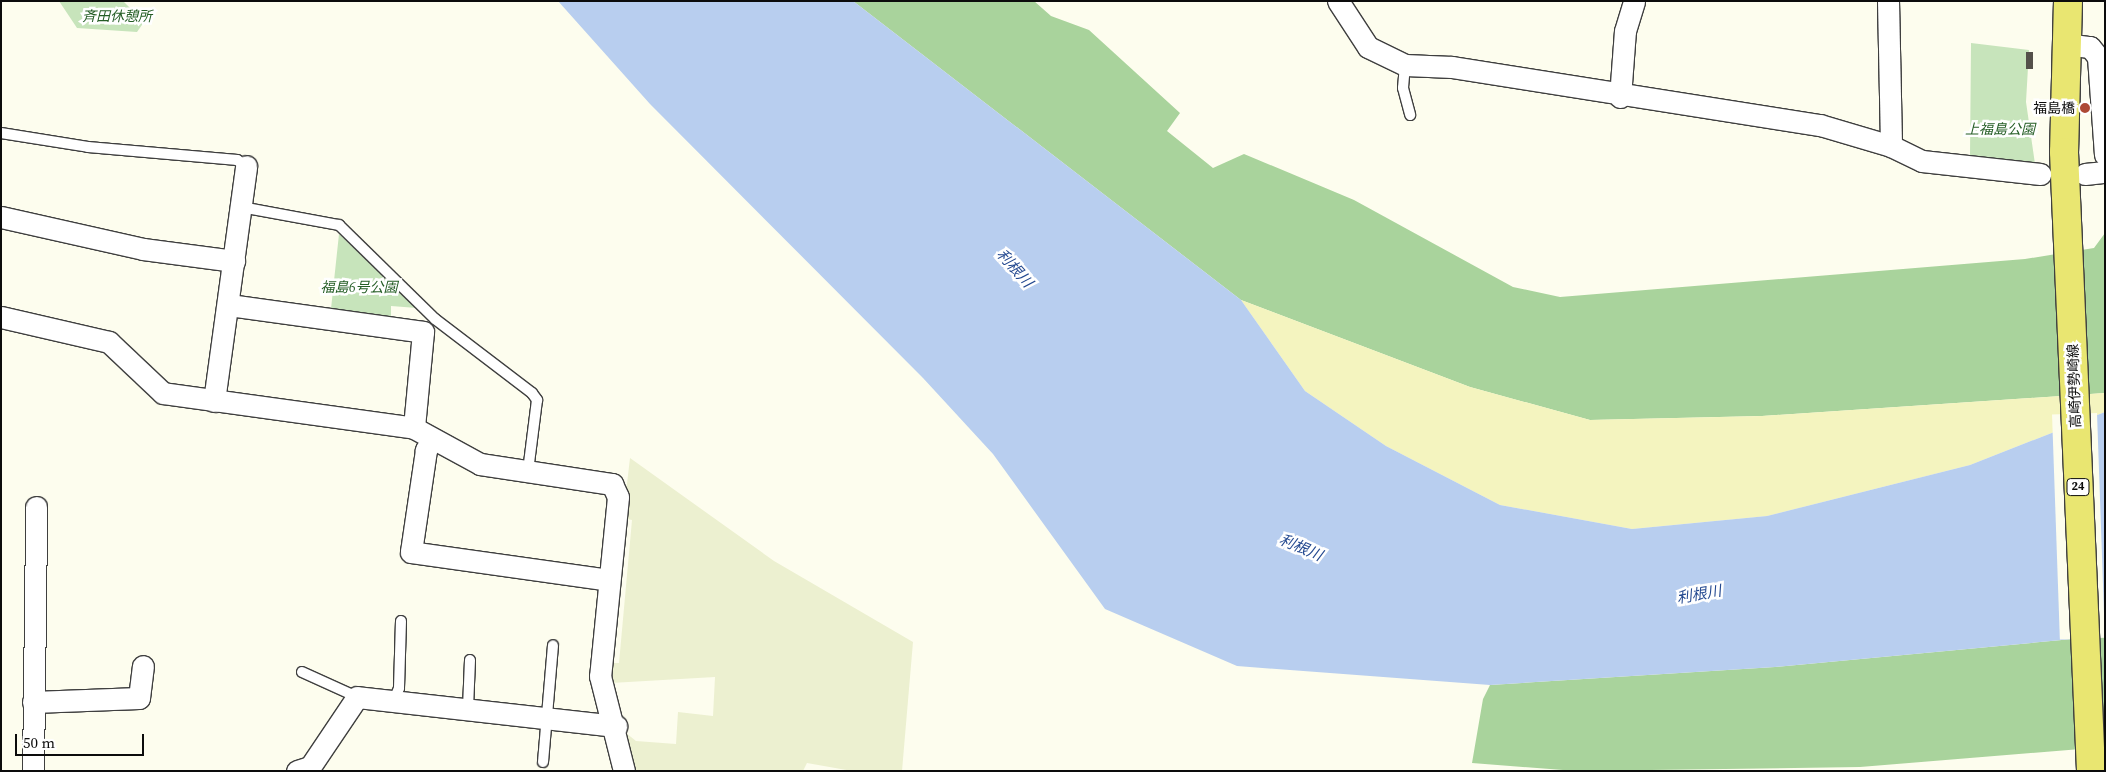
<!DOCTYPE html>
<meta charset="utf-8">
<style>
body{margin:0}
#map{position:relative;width:2106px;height:772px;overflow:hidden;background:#fdfdee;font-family:"Source Serif 4","Noto Sans JP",serif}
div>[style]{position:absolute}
.farmland>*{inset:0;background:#ecf0d0}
.green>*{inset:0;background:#c7e4bb}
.forest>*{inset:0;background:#a9d39c}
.sand>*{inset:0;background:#f4f4bf}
.water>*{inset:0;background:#b8ceef}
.pier>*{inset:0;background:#fdfdee;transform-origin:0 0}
.building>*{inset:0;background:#54504a;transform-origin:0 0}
.roads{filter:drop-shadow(1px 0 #3f3f3f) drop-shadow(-1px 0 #3f3f3f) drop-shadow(0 1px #3f3f3f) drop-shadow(0 -1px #3f3f3f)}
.lane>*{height:10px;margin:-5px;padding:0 5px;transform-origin:5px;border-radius:5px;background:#fff}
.street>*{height:21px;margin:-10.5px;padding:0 10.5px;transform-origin:10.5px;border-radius:10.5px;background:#fff}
.primary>*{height:28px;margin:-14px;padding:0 14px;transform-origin:14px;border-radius:14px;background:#e9e671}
.dots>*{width:14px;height:14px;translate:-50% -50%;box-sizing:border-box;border:2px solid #fff;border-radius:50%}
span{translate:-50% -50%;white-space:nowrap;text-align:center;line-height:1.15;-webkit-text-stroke:5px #fff;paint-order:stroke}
.shield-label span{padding:1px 4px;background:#fff;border:1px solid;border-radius:4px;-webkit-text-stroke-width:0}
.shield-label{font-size:12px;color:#0c0c0c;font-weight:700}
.park-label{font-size:14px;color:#245d25;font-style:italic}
.poi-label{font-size:14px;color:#0c0c0c}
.right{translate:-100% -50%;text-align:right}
.street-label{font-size:14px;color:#0c0c0c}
.water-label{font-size:15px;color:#244990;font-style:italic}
.frame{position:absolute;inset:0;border:2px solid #0c0c0c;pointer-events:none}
.scale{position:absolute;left:15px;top:734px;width:129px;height:22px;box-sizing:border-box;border:2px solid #0c0c0c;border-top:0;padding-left:6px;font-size:15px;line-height:18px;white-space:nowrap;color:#0c0c0c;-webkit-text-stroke:4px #fff;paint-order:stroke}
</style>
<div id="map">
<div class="farmland">
<i style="clip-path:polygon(630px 458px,774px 561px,913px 642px,902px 771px,852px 771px,807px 763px,803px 771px,632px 771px,626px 733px,636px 741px,676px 744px,678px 712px,713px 716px,715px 677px,611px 683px,609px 663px,619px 663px,632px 520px,623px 518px)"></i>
</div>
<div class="green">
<i style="clip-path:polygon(59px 1px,123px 1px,144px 22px,137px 32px,77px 28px)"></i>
<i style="clip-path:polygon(1971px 43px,2029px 50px,2026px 102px,2035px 164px,1970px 155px)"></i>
<i style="clip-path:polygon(339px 234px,417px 308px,391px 306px,391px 317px,331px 309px)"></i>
</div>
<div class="forest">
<i style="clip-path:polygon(853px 1px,1034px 1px,1051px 16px,1089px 30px,1180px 113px,1167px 131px,1213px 168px,1244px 154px,1354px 200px,1513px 287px,1560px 297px,2025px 259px,2094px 248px,2105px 233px,2105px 393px,1762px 416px,1590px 420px,1470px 387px,1241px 300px)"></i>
<i style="clip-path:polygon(2105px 636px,2105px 747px,1860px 767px,1576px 771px,1472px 763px,1483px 699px,1490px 685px,1775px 667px)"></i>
</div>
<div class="sand">
<i style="clip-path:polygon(1241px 300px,1470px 387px,1590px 420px,1762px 416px,2105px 393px,2105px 412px,1970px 465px,1767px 516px,1632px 529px,1500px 505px,1386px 446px,1305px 391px)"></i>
</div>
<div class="water">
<i style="clip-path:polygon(558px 1px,853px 1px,1241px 300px,1305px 391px,1386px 446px,1500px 505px,1632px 529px,1767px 516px,1970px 465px,2105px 412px,2105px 636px,1775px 667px,1490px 685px,1237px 666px,1105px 609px,993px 454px,923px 378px,650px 104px)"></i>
</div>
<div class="pier">
<i style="left:2097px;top:413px;width:225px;height:45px;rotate:88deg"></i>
</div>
<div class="building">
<i style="left:2026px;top:52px;width:7px;height:17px"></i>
</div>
<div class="roads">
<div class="lane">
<i style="left:1405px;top:65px;width:23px;rotate:95deg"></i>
<i style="left:1403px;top:88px;width:28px;rotate:75deg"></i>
<i style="left:1px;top:133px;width:88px;rotate:9.1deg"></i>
<i style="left:88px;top:147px;width:150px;rotate:5deg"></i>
<i style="left:237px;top:160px;width:11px;rotate:34deg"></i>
<i style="left:241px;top:207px;width:100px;rotate:10.4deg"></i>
<i style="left:339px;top:225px;width:134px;rotate:44.4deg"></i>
<i style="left:435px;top:319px;width:122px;rotate:37.3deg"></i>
<i style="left:532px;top:393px;width:9px;rotate:54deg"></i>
<i style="left:537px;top:400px;width:72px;rotate:97.2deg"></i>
<i style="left:302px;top:672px;width:60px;rotate:24.4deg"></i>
<i style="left:394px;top:700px;width:13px;rotate:-67deg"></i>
<i style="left:399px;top:688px;width:67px;rotate:-88.3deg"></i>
<i style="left:468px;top:708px;width:48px;rotate:-87.6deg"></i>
<i style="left:543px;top:762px;width:117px;rotate:-85.1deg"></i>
</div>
<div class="street">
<i style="left:1338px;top:1px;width:55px;rotate:56.9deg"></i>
<i style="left:1368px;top:47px;width:41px;rotate:25.9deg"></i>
<i style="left:1405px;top:65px;width:47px;rotate:2.4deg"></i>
<i style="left:1452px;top:67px;width:373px;rotate:9deg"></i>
<i style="left:1820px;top:125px;width:74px;rotate:16.5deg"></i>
<i style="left:1891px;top:146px;width:34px;rotate:26deg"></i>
<i style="left:1922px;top:161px;width:119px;rotate:6.3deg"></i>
<i style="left:1888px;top:1px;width:145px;rotate:88.8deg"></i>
<i style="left:2065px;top:44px;width:25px;rotate:7deg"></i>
<i style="left:2090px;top:47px;width:13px;rotate:51deg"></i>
<i style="left:2098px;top:57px;width:98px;rotate:85.9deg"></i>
<i style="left:1620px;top:97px;width:66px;rotate:-85.7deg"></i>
<i style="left:1625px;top:31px;width:31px;rotate:-73deg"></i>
<i style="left:2085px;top:174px;width:20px;rotate:-6deg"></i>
<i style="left:1px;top:217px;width:146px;rotate:12.7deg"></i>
<i style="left:143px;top:249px;width:92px;rotate:7.5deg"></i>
<i style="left:229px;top:305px;width:196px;rotate:7.9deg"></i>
<i style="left:423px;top:332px;width:96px;rotate:95.4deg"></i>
<i style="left:1px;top:317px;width:111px;rotate:13deg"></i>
<i style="left:109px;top:342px;width:74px;rotate:43.4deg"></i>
<i style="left:163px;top:393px;width:253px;rotate:7.9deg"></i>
<i style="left:414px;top:428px;width:75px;rotate:28.6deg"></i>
<i style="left:480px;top:464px;width:134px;rotate:8.6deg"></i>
<i style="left:612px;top:484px;width:14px;rotate:65deg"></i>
<i style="left:618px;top:497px;width:180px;rotate:95.7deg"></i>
<i style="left:600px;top:676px;width:98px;rotate:75.8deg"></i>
<i style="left:214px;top:401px;width:237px;rotate:-82.2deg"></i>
<i style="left:432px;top:439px;width:13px;rotate:119deg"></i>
<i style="left:426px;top:450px;width:103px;rotate:98.4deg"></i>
<i style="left:411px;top:552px;width:200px;rotate:8deg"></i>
<i style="left:33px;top:702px;width:106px;rotate:-2.2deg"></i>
<i style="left:139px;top:698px;width:32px;rotate:-83deg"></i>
<i style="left:33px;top:771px;width:264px;rotate:-89.3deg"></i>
<i style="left:297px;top:771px;width:14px;rotate:-17deg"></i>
<i style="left:310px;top:767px;width:84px;rotate:-56.1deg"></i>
<i style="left:357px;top:697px;width:261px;rotate:6.4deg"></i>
</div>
<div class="primary">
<i style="left:2068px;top:1px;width:151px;rotate:91.5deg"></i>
<i style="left:2064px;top:152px;width:620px;rotate:87.5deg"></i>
</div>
</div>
<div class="dots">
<i style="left:2085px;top:108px;background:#ad4934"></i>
</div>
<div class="shield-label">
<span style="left:2078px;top:487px">24</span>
</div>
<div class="park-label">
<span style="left:117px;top:16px">斉田休憩所</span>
<span style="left:2000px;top:129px">上福島公園</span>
<span style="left:359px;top:287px">福島6号公園</span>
</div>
<div class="poi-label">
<span class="right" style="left:2075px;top:108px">福島橋</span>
</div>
<div class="street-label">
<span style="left:2074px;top:386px;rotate:-92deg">高崎伊勢崎線</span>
</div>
<div class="water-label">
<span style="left:1015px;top:268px;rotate:48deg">利根川</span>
<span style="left:1301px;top:547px;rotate:23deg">利根川</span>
<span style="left:1699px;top:594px;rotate:-10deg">利根川</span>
</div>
<div class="frame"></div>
<div class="scale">50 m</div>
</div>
